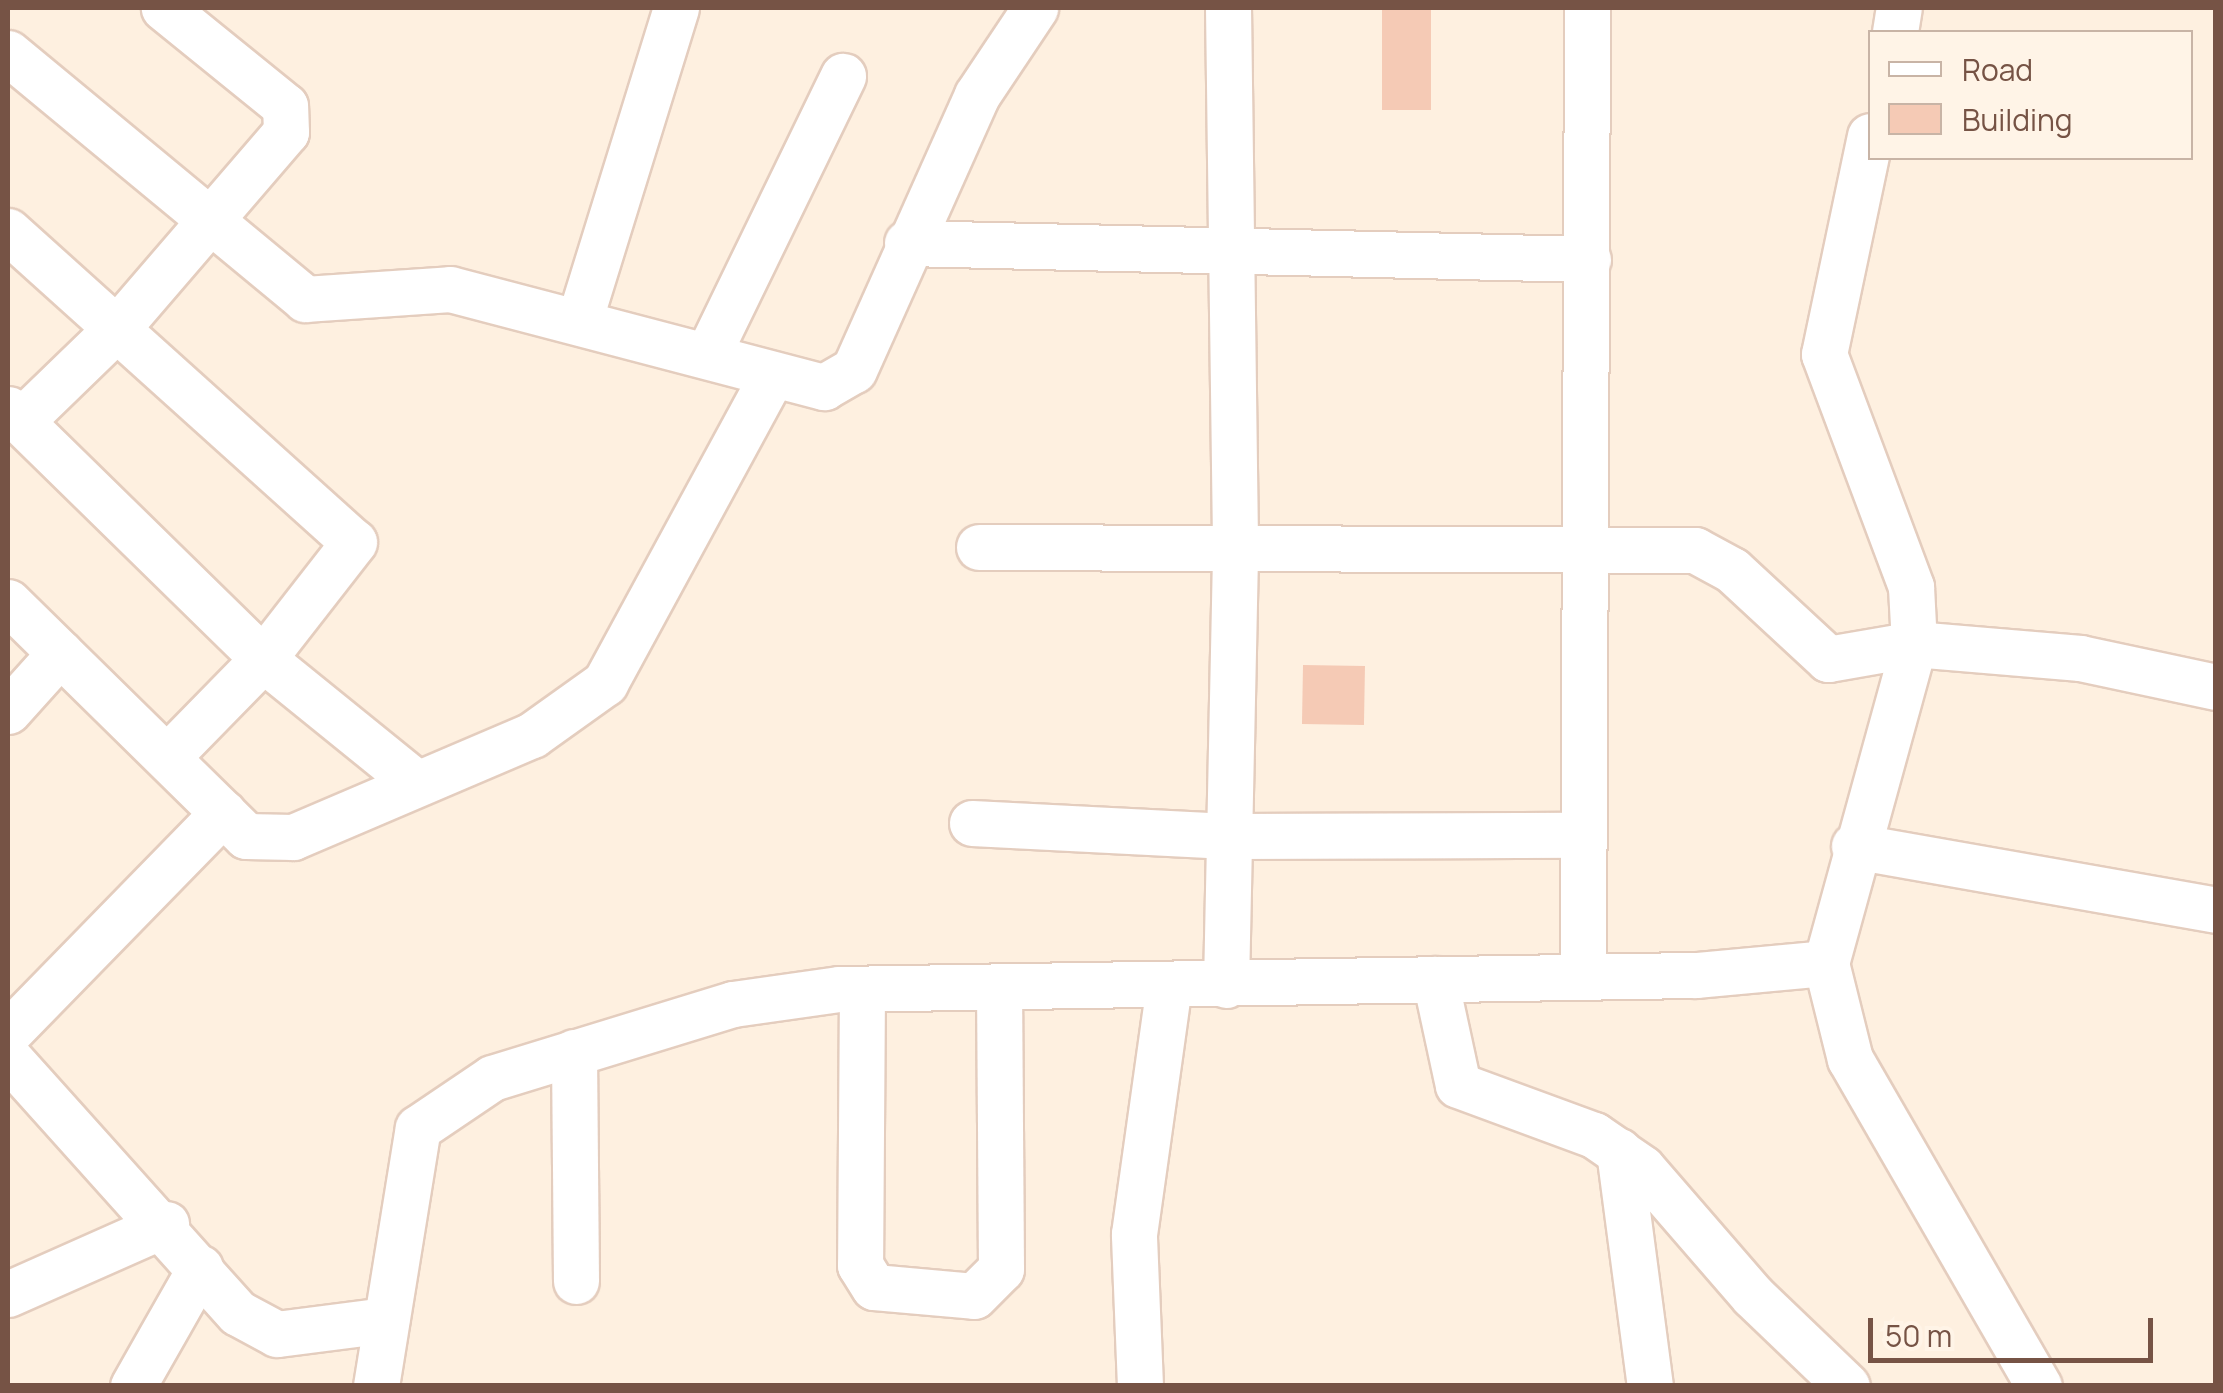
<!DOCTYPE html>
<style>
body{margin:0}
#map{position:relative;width:2223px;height:1393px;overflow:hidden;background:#fef0e0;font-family:Manrope,sans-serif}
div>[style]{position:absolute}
.building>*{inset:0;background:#f5cab5;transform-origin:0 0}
.roads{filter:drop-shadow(2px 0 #e4cdbe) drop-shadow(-2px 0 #e4cdbe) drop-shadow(0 2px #e4cdbe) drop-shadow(0 -2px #e4cdbe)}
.street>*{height:45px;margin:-22.5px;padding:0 22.5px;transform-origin:22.5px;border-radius:22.5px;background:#fff}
span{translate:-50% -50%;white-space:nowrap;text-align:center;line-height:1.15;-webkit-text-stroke:8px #fff4e7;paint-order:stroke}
.frame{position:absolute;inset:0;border:10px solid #765345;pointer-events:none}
.legend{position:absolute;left:1868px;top:30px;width:325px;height:130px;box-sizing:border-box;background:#fff4e7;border:2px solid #c8b4a6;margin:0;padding:12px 18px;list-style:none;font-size:30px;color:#765345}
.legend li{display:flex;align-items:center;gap:20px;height:50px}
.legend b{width:50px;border:2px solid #c8b4a6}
.scale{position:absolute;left:1868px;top:1318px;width:285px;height:45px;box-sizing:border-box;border:5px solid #765345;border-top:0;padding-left:12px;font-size:30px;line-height:35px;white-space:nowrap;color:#765345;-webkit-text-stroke:8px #fff4e7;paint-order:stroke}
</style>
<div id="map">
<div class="building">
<i style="left:1382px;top:8px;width:49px;height:102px"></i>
<i style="left:1303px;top:665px;width:62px;height:59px;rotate:1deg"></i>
</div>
<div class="roads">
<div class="street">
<i style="left:1895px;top:32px;width:24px;rotate:-81deg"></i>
<i style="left:8px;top:53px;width:386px;rotate:39.6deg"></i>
<i style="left:305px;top:299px;width:145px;rotate:-3.9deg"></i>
<i style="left:450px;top:289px;width:387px;rotate:14.7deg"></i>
<i style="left:824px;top:387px;width:34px;rotate:-30deg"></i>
<i style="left:854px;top:370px;width:301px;rotate:-65.9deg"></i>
<i style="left:977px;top:95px;width:105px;rotate:-56.3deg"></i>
<i style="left:1870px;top:136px;width:223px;rotate:101.9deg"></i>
<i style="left:1824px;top:354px;width:249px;rotate:69.5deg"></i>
<i style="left:1911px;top:587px;width:57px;rotate:87deg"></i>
<i style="left:1914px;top:644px;width:331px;rotate:105.4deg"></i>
<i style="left:1826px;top:963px;width:99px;rotate:76deg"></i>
<i style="left:1850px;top:1059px;width:378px;rotate:60deg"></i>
<i style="left:8px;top:231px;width:465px;rotate:42deg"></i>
<i style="left:354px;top:542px;width:148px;rotate:127.9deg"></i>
<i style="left:263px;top:659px;width:137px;rotate:134.4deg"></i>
<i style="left:907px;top:243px;width:681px;rotate:1.35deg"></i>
<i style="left:580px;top:318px;width:325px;rotate:-72.8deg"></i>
<i style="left:709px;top:352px;width:307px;rotate:-64.1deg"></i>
<i style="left:8px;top:409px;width:357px;rotate:44.4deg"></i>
<i style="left:263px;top:659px;width:196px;rotate:39deg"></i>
<i style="left:21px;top:421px;width:136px;rotate:-44.1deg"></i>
<i style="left:119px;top:326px;width:256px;rotate:-49.3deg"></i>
<i style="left:286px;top:132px;width:26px;rotate:-92deg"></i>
<i style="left:285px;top:106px;width:156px;rotate:-141deg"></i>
<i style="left:979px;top:547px;width:716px;rotate:0.24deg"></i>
<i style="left:1695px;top:550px;width:42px;rotate:28.4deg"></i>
<i style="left:1732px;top:570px;width:131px;rotate:42.8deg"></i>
<i style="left:1828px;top:659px;width:87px;rotate:-9.9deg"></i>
<i style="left:1914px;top:644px;width:167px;rotate:4.8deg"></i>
<i style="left:2080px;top:658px;width:139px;rotate:12deg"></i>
<i style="left:8px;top:602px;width:334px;rotate:44.5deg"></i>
<i style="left:246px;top:836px;width:47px;rotate:1.2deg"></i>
<i style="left:293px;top:837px;width:260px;rotate:-23.1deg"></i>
<i style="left:532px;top:735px;width:90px;rotate:-35.5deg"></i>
<i style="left:605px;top:683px;width:350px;rotate:-61.5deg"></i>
<i style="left:8px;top:711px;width:78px;rotate:-48.1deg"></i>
<i style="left:972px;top:823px;width:261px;rotate:2.9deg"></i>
<i style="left:1233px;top:836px;width:347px;rotate:-0.2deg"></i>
<i style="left:1854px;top:846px;width:368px;rotate:10deg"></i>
<i style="left:1583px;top:974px;width:966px;rotate:-89.76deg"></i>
<i style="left:1435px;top:979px;width:108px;rotate:77.8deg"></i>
<i style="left:1458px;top:1085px;width:145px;rotate:20.2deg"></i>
<i style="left:1594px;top:1135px;width:58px;rotate:34.5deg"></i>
<i style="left:1642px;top:1168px;width:169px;rotate:49.1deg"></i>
<i style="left:1753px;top:1296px;width:130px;rotate:43.8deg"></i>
<i style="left:1226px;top:985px;width:443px;rotate:-88.8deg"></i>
<i style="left:1235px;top:542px;width:534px;rotate:-90.75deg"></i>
<i style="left:862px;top:989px;width:276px;rotate:90.4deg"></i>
<i style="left:860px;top:1265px;width:26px;rotate:58deg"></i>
<i style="left:874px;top:1287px;width:100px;rotate:5.1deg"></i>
<i style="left:974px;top:1296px;width:38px;rotate:-45deg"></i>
<i style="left:1001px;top:1269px;width:280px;rotate:-90.4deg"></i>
<i style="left:8px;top:1033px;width:308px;rotate:-45.7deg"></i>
<i style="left:574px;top:1052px;width:229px;rotate:89.5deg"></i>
<i style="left:8px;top:1057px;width:344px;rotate:48.1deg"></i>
<i style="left:238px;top:1313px;width:44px;rotate:28.3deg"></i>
<i style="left:277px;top:1334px;width:110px;rotate:-7.3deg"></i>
<i style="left:1619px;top:1151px;width:237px;rotate:82.5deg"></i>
<i style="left:8px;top:1294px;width:173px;rotate:-23.9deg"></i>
<i style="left:133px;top:1386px;width:136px;rotate:-60.4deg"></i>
<i style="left:376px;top:1386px;width:261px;rotate:-80.8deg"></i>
<i style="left:418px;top:1128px;width:89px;rotate:-34deg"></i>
<i style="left:492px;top:1078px;width:252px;rotate:-17.1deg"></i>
<i style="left:733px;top:1004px;width:107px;rotate:-8.1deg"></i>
<i style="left:839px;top:989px;width:857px;rotate:-0.94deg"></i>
<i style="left:1696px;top:975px;width:131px;rotate:-5.3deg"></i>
<i style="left:1140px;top:1386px;width:152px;rotate:-92.3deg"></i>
<i style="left:1134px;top:1234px;width:250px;rotate:-82deg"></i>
</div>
</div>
<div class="frame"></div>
<ul class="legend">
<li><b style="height:12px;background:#fff"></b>Road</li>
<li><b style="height:28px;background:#f5cab5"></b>Building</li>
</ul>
<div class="scale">50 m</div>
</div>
